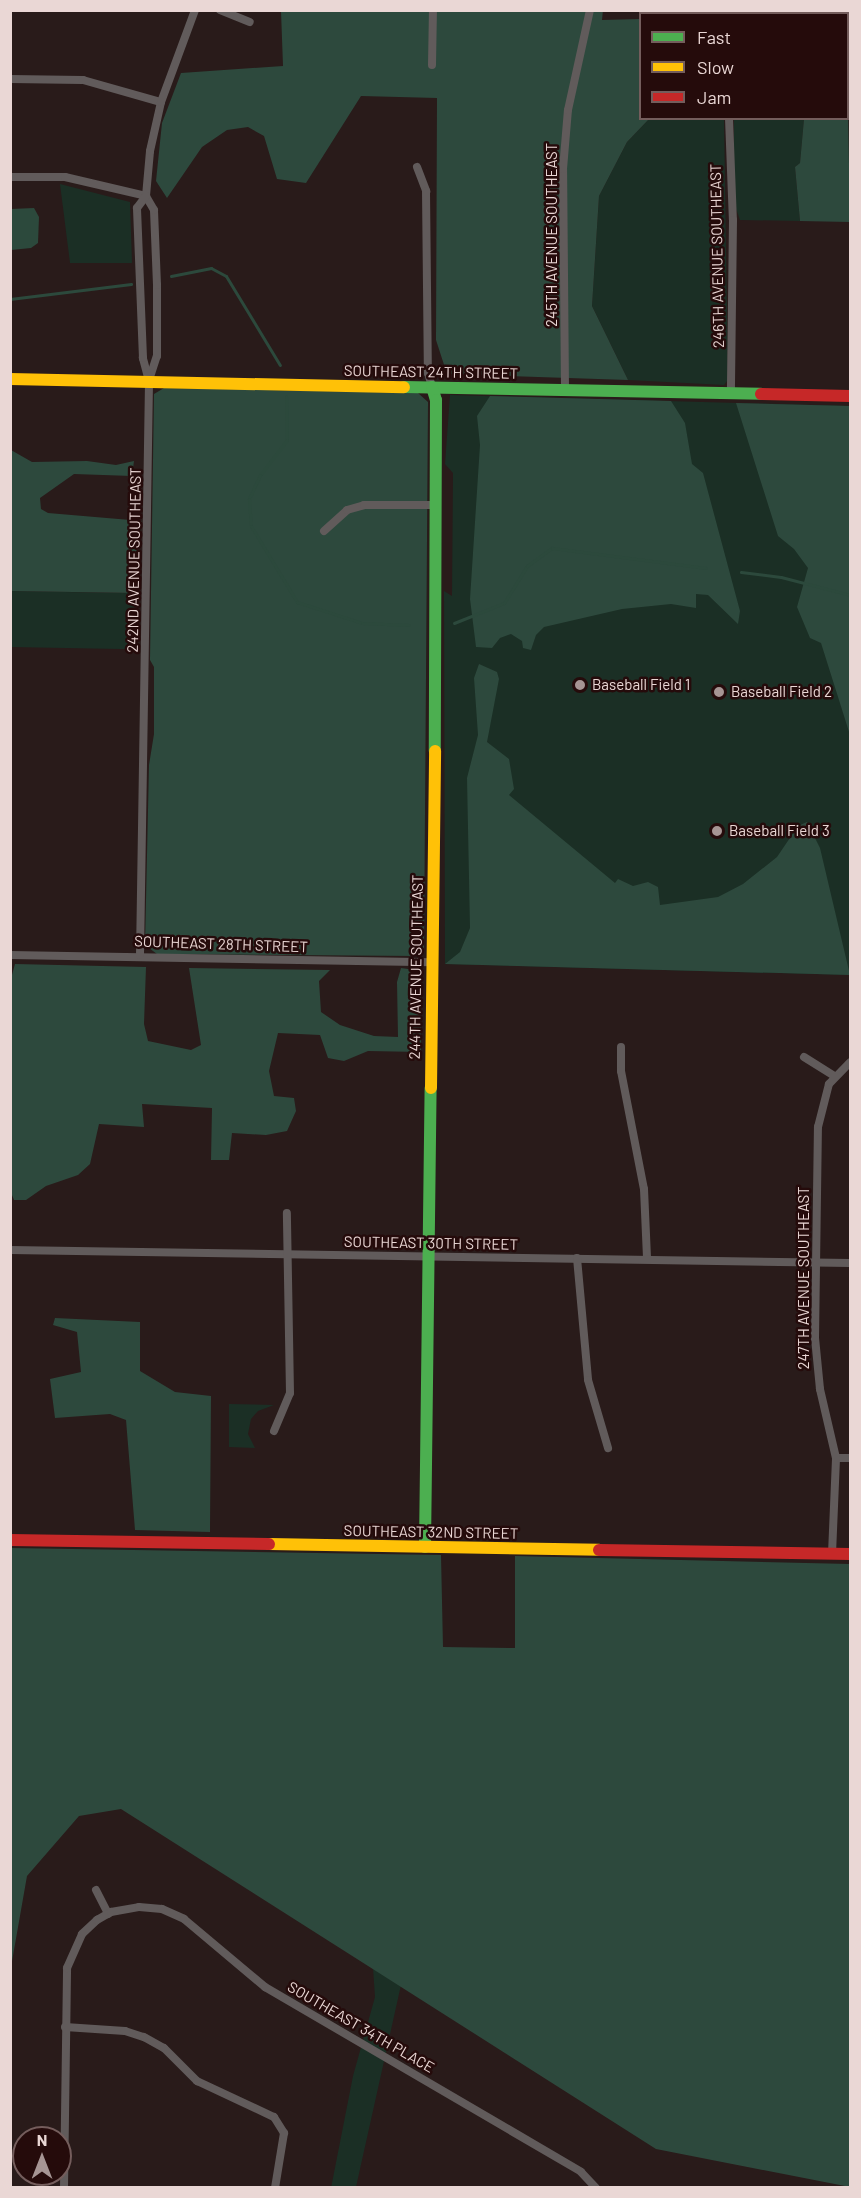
<!DOCTYPE html>
<style>
body{margin:0}
#map{position:relative;width:861px;height:2198px;overflow:hidden;background:#291b1a;font-family:Barlow,sans-serif}
div>[style]{position:absolute}
.green>*{inset:0;background:#1b2f25;transform-origin:0 0}
.forest>*{inset:0;background:#2d493d}
.water>*{inset:0;background:#2c493c}
.stream>*{height:3px;margin:-1.5px;padding:0 1.5px;transform-origin:1.5px;border-radius:1.5px;background:#2c493c}
.street>*{height:8px;margin:-4px;padding:0 4px;transform-origin:4px;border-radius:4px;background:#615b5b}
.fast>*{height:12px;margin:-6px;padding:0 6px;transform-origin:6px;border-radius:6px;background:#4caf50}
.slow>*{height:12px;margin:-6px;padding:0 6px;transform-origin:6px;border-radius:6px;background:#ffc107}
.jam>*{height:12px;margin:-6px;padding:0 6px;transform-origin:6px;border-radius:6px;background:#c62828}
.dots>*{width:16px;height:16px;translate:-50% -50%;box-sizing:border-box;border:3px solid #250b0b;border-radius:50%}
span{translate:-50% -50%;white-space:nowrap;text-align:center;line-height:1.15;-webkit-text-stroke:5px #250b0b;paint-order:stroke}
.street-label{font-size:15px;color:#ead7d5}
.poi-label{font-size:15px;color:#ead7d5}
.left{translate:0 -50%;text-align:left}
.frame{position:absolute;inset:0;border:12px solid #ead7d5;pointer-events:none}
.legend{position:absolute;left:639px;top:12px;width:210px;height:108px;box-sizing:border-box;background:#250b0b;border:2px solid #745d5c;margin:0;padding:8px 10px;list-style:none;font-size:18px;color:#ead7d5}
.legend li{display:flex;align-items:center;gap:12px;height:30px}
.legend b{width:30px;border:2px solid #745d5c}
.north{position:absolute;left:12px;top:2126px;width:60px;height:60px;box-sizing:border-box;background:#250b0b;border:2px solid #745d5c;border-radius:50%;rotate:0deg;font-size:16px;font-weight:700;line-height:24px;text-align:center;color:#ead7d5}
.north::after{content:'';display:block;margin:auto;width:21px;height:27px;background:#a69594;clip-path:polygon(50% 0,100% 100%,50% 72%,0 100%)}
</style>
<div id="map">
<div class="green">
<i style="clip-path:polygon(649px 119px,724px 119px,728px 380px,724px 385px,628px 380px,592px 306px,599px 196px,627px 142px)"></i>
<i style="clip-path:polygon(734px 119px,804px 119px,800px 163px,795px 167px,800px 221px,740px 220px,734px 203px)"></i>
<i style="clip-path:polygon(60px 184px,130px 202px,132px 263px,70px 263px)"></i>
<i style="clip-path:polygon(450px 395px,850px 406px,850px 975px,445px 964px,444px 591px,452px 596px,453px 473px,445px 464px)"></i>
<i style="left:11px;top:591px;width:124px;height:56px;rotate:1deg"></i>
<i style="clip-path:polygon(229px 1404px,274px 1405px,258px 1411px,251px 1419px,248px 1434px,255px 1448px,229px 1447px)"></i>
<i style="clip-path:polygon(373px 1968px,401px 1985px,356px 2187px,331px 2188px,353px 2076px,375px 1997px)"></i>
</div>
<div class="forest">
<i style="clip-path:polygon(603px 10px,602px 20px,640px 19px,640px 118px,649px 119px,627px 142px,599px 196px,592px 306px,628px 380px,447px 374px,436px 340px,437px 98px,361px 96px,306px 183px,277px 179px,264px 136px,248px 127px,227px 130px,202px 147px,167px 198px,156px 181px,162px 123px,181px 73px,283px 66px,281px 11px)"></i>
<i style="clip-path:polygon(848px 108px,850px 222px,800px 221px,795px 167px,800px 163px,804px 119px,848px 118px)"></i>
<i style="clip-path:polygon(164px 388px,418px 393px,428px 402px,424px 948px,416px 956px,157px 954px,145px 945px,149px 765px,154px 734px,154px 667px,150px 660px,154px 394px)"></i>
<i style="clip-path:polygon(490px 396px,671px 401px,685px 423px,692px 464px,703px 473px,740px 611px,738px 624px,708px 595px,696px 594px,696px 608px,671px 604px,622px 609px,544px 627px,536px 635px,531px 650px,523px 648px,522px 641px,511px 634px,500px 638px,492px 648px,476px 647px,470px 599px,480px 445px,477px 416px)"></i>
<i style="clip-path:polygon(736px 403px,850px 406px,850px 735px,821px 643px,810px 638px,797px 607px,808px 568px,794px 549px,778px 536px)"></i>
<i style="clip-path:polygon(11px 450px,32px 462px,87px 461px,116px 465px,134px 461px,132px 476px,74px 474px,40px 498px,41px 509px,48px 513px,142px 521px,135px 593px,11px 591px)"></i>
<i style="clip-path:polygon(479px 664px,497px 672px,499px 679px,487px 742px,509px 759px,514px 789px,509px 795px,615px 883px,618px 879px,633px 886px,648px 882px,658px 887px,660px 905px,718px 897px,743px 884px,777px 857px,798px 826px,807px 822px,820px 848px,850px 975px,445px 964px,460px 952px,470px 928px,467px 778px,478px 735px,474px 678px)"></i>
<i style="clip-path:polygon(15px 964px,146px 967px,144px 1024px,148px 1041px,191px 1050px,201px 1045px,189px 968px,330px 970px,319px 981px,321px 1012px,340px 1025px,374px 1036px,398px 1037px,397px 982px,401px 968px,415px 970px,421px 983px,421px 1052px,368px 1051px,344px 1061px,328px 1058px,320px 1035px,278px 1033px,269px 1071px,274px 1096px,294px 1098px,296px 1111px,287px 1131px,266px 1135px,232px 1133px,229px 1160px,211px 1160px,212px 1108px,142px 1104px,144px 1127px,99px 1124px,90px 1164px,78px 1175px,46px 1186px,26px 1200px,14px 1200px,10px 1190px,10px 982px)"></i>
<i style="clip-path:polygon(55px 1318px,140px 1322px,140px 1371px,175px 1392px,211px 1396px,210px 1532px,135px 1530px,126px 1420px,110px 1414px,55px 1418px,50px 1379px,81px 1372px,77px 1332px,53px 1325px)"></i>
<i style="clip-path:polygon(11px 1548px,441px 1555px,443px 1647px,515px 1648px,515px 1556px,850px 1564px,850px 2187px,656px 2149px,121px 1809px,79px 1816px,27px 1876px,11px 1967px)"></i>
</div>
<div class="water">
<i style="clip-path:polygon(34px 208px,39px 217px,38px 243px,31px 248px,11px 250px,11px 209px)"></i>
</div>
<div class="stream">
<i style="left:171px;top:276px;width:41px;rotate:-11.3deg"></i>
<i style="left:211px;top:268px;width:17px;rotate:28deg"></i>
<i style="left:226px;top:276px;width:104px;rotate:58.8deg"></i>
<i style="left:10px;top:299px;width:122px;rotate:-7.1deg"></i>
<i style="left:286px;top:396px;width:44px;rotate:88.7deg"></i>
<i style="left:287px;top:440px;width:44px;rotate:127.6deg"></i>
<i style="left:260px;top:475px;width:26px;rotate:115deg"></i>
<i style="left:249px;top:499px;width:27px;rotate:86deg"></i>
<i style="left:251px;top:526px;width:89px;rotate:58.8deg"></i>
<i style="left:297px;top:602px;width:68px;rotate:17.9deg"></i>
<i style="left:362px;top:623px;width:47px;rotate:2.4deg"></i>
<i style="left:741px;top:572px;width:40px;rotate:7.1deg"></i>
<i style="left:781px;top:577px;width:71px;rotate:14.6deg"></i>
<i style="left:454px;top:623px;width:54px;rotate:-21.8deg"></i>
<i style="left:504px;top:603px;width:44px;rotate:-58.1deg"></i>
<i style="left:527px;top:566px;width:31px;rotate:-36deg"></i>
<i style="left:552px;top:548px;width:155px;rotate:7.4deg"></i>
</div>
<div class="street">
<i style="left:220px;top:10px;width:32px;rotate:22deg"></i>
<i style="left:729px;top:10px;width:4px;rotate:90deg"></i>
<i style="left:848px;top:41px;width:2px"></i>
<i style="left:432px;top:65px;width:55px;rotate:-89deg"></i>
<i style="left:10px;top:79px;width:73px;rotate:0.8deg"></i>
<i style="left:83px;top:80px;width:81px;rotate:15.8deg"></i>
<i style="left:729px;top:118px;width:102px;rotate:87.8deg"></i>
<i style="left:733px;top:220px;width:172px;rotate:90.7deg"></i>
<i style="left:417px;top:167px;width:26px;rotate:69deg"></i>
<i style="left:426px;top:191px;width:182px;rotate:89.4deg"></i>
<i style="left:428px;top:373px;width:15px;rotate:74deg"></i>
<i style="left:10px;top:177px;width:55px"></i>
<i style="left:65px;top:177px;width:83px;rotate:13.2deg"></i>
<i style="left:149px;top:380px;width:25px;rotate:-72deg"></i>
<i style="left:157px;top:356px;width:71px;rotate:-90deg"></i>
<i style="left:157px;top:285px;width:75px;rotate:-92.3deg"></i>
<i style="left:154px;top:210px;width:16px;rotate:-120deg"></i>
<i style="left:146px;top:196px;width:45px;rotate:-84.9deg"></i>
<i style="left:150px;top:151px;width:50px;rotate:-77.3deg"></i>
<i style="left:161px;top:102px;width:98px;rotate:-69.7deg"></i>
<i style="left:565px;top:389px;width:220px;rotate:-90.5deg"></i>
<i style="left:563px;top:169px;width:59px;rotate:-85.2deg"></i>
<i style="left:568px;top:110px;width:102px;rotate:-77.6deg"></i>
<i style="left:324px;top:531px;width:31px;rotate:-42deg"></i>
<i style="left:347px;top:510px;width:18px;rotate:-16deg"></i>
<i style="left:364px;top:505px;width:72px"></i>
<i style="left:10px;top:955px;width:421px;rotate:1deg"></i>
<i style="left:140px;top:955px;width:574px;rotate:-89.1deg"></i>
<i style="left:149px;top:381px;width:24px;rotate:-105deg"></i>
<i style="left:143px;top:358px;width:150px;rotate:-92.3deg"></i>
<i style="left:137px;top:208px;width:15px;rotate:-53deg"></i>
<i style="left:621px;top:1047px;width:24px;rotate:90deg"></i>
<i style="left:621px;top:1071px;width:120px;rotate:79deg"></i>
<i style="left:644px;top:1189px;width:70px;rotate:87.5deg"></i>
<i style="left:804px;top:1057px;width:36px;rotate:32deg"></i>
<i style="left:10px;top:1250px;width:840px;rotate:0.89deg"></i>
<i style="left:577px;top:1258px;width:122px;rotate:84.8deg"></i>
<i style="left:588px;top:1380px;width:71px;rotate:73.6deg"></i>
<i style="left:274px;top:1431px;width:41px;rotate:-67.2deg"></i>
<i style="left:290px;top:1393px;width:180px;rotate:-91deg"></i>
<i style="left:836px;top:1458px;width:14px"></i>
<i style="left:832px;top:1554px;width:96px;rotate:-87.6deg"></i>
<i style="left:836px;top:1458px;width:71px;rotate:-103.1deg"></i>
<i style="left:820px;top:1389px;width:51px;rotate:-95.6deg"></i>
<i style="left:815px;top:1338px;width:211px;rotate:-89.2deg"></i>
<i style="left:818px;top:1127px;width:44px;rotate:-75.7deg"></i>
<i style="left:829px;top:1084px;width:30px;rotate:-46deg"></i>
<i style="left:96px;top:1890px;width:27px;rotate:63deg"></i>
<i style="left:65px;top:2027px;width:60px;rotate:3.8deg"></i>
<i style="left:125px;top:2031px;width:20px;rotate:18deg"></i>
<i style="left:144px;top:2037px;width:23px;rotate:29deg"></i>
<i style="left:164px;top:2048px;width:47px;rotate:45deg"></i>
<i style="left:197px;top:2081px;width:85px;rotate:25.1deg"></i>
<i style="left:274px;top:2117px;width:19px;rotate:58deg"></i>
<i style="left:284px;top:2133px;width:56px;rotate:99.3deg"></i>
<i style="left:64px;top:2188px;width:220px;rotate:-89.2deg"></i>
<i style="left:67px;top:1968px;width:37px;rotate:-66deg"></i>
<i style="left:82px;top:1934px;width:21px;rotate:-43deg"></i>
<i style="left:97px;top:1920px;width:16px;rotate:-30deg"></i>
<i style="left:111px;top:1912px;width:28px;rotate:-10deg"></i>
<i style="left:139px;top:1907px;width:23px;rotate:5deg"></i>
<i style="left:162px;top:1909px;width:24px;rotate:24deg"></i>
<i style="left:184px;top:1919px;width:106px;rotate:40deg"></i>
<i style="left:265px;top:1987px;width:366px;rotate:30.3deg"></i>
<i style="left:581px;top:2172px;width:22px;rotate:47deg"></i>
</div>
<div class="fast">
<i style="left:404px;top:387px;width:357px;rotate:1.1deg"></i>
<i style="left:432px;top:387px;width:14px;rotate:73deg"></i>
<i style="left:436px;top:400px;width:351px;rotate:90.2deg"></i>
<i style="left:425px;top:1547px;width:459px;rotate:-89.3deg"></i>
</div>
<div class="slow">
<i style="left:10px;top:379px;width:394px;rotate:1.2deg"></i>
<i style="left:431px;top:1088px;width:337px;rotate:-89.3deg"></i>
<i style="left:269px;top:1544px;width:330px;rotate:1deg"></i>
</div>
<div class="jam">
<i style="left:761px;top:394px;width:89px;rotate:1.3deg"></i>
<i style="left:10px;top:1540px;width:259px;rotate:0.9deg"></i>
<i style="left:599px;top:1550px;width:251px;rotate:0.9deg"></i>
</div>
<div class="dots">
<i style="left:580px;top:685px;background:#a69594"></i>
<i style="left:719px;top:692px;background:#a69594"></i>
<i style="left:717px;top:831px;background:#a69594"></i>
</div>
<div class="street-label">
<span style="left:552px;top:235px;rotate:-90deg">245TH AVENUE SOUTHEAST</span>
<span style="left:717px;top:256px;rotate:-91deg">246TH AVENUE SOUTHEAST</span>
<span style="left:431px;top:372px;rotate:1deg">SOUTHEAST 24TH STREET</span>
<span style="left:134px;top:560px;rotate:-89deg">242ND AVENUE SOUTHEAST</span>
<span style="left:221px;top:944px;rotate:2deg">SOUTHEAST 28TH STREET</span>
<span style="left:416px;top:967px;rotate:-89deg">244TH AVENUE SOUTHEAST</span>
<span style="left:431px;top:1243px;rotate:1deg">SOUTHEAST 30TH STREET</span>
<span style="left:804px;top:1278px;rotate:-90deg">247TH AVENUE SOUTHEAST</span>
<span style="left:431px;top:1532px;rotate:1deg">SOUTHEAST 32ND STREET</span>
<span style="left:361px;top:2027px;rotate:30deg">SOUTHEAST 34TH PLACE</span>
</div>
<div class="poi-label">
<span class="left" style="left:592px;top:685px">Baseball Field 1</span>
<span class="left" style="left:731px;top:692px">Baseball Field 2</span>
<span class="left" style="left:729px;top:831px">Baseball Field 3</span>
</div>
<div class="frame"></div>
<ul class="legend">
<li><b style="height:8px;background:#4caf50"></b>Fast</li>
<li><b style="height:8px;background:#ffc107"></b>Slow</li>
<li><b style="height:8px;background:#c62828"></b>Jam</li>
</ul>
<div class="north">N</div>
</div>
